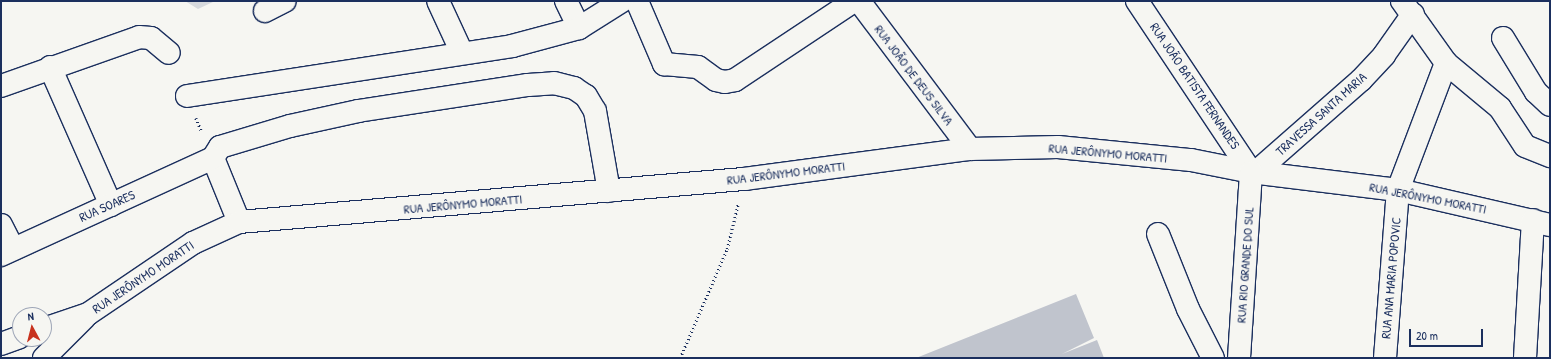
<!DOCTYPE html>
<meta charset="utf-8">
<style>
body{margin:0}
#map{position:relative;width:1551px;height:359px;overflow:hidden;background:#f6f6f2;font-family:"Patrick Hand",sans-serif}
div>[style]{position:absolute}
.green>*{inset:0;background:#d6d9dd}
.building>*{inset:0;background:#c0c4cd}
.path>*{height:2.5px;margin-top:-1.25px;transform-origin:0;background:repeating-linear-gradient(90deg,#1b2f5e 0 1px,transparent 0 4px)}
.roads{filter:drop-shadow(1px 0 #1b2f5e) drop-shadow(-1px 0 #1b2f5e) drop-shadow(0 1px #1b2f5e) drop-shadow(0 -1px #1b2f5e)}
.minor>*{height:22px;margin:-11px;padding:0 11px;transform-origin:11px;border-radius:11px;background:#f6f6f2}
span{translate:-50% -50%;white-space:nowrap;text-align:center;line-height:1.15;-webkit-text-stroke:3.5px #f6f6f2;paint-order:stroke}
.street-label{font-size:13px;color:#1b2f5e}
.frame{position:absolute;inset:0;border:2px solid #1b2f5e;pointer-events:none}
.north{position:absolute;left:12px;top:307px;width:40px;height:40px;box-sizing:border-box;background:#f6f6f2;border:1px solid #9ea6b7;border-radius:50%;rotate:353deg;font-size:11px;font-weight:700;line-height:16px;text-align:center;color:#1b2f5e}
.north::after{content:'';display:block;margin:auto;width:14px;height:18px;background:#c8321e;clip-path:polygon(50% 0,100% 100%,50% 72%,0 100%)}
.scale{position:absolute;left:1409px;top:329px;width:74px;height:18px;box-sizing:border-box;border:2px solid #1b2f5e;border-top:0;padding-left:5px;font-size:12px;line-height:14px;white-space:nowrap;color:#1b2f5e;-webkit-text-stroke:3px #f6f6f2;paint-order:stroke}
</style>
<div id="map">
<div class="green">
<i style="clip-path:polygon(185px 1px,215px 1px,198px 9px)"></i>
</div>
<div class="building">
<i style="clip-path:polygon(1076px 294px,1094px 338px,1062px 354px,1097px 340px,1104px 358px,916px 358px)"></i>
</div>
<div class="path">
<i style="left:196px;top:118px;width:15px;rotate:67deg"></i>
<i style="left:680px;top:358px;width:119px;rotate:-66.7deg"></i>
<i style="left:727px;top:249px;width:46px;rotate:-76.3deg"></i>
</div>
<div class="roads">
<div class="minor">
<i style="left:438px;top:1px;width:57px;rotate:65.2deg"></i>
<i style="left:566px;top:1px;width:30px;rotate:64deg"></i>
<i style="left:637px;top:1px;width:69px;rotate:66.8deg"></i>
<i style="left:664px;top:64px;width:34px;rotate:5deg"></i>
<i style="left:698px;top:67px;width:22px;rotate:36deg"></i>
<i style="left:716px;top:80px;width:9px;rotate:13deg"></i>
<i style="left:725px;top:82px;width:10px;rotate:-11deg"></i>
<i style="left:735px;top:80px;width:143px;rotate:-33.6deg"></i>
<i style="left:859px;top:1px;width:185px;rotate:53.1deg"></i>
<i style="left:1137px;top:1px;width:206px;rotate:56.3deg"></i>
<i style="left:1402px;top:1px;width:76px;rotate:54.6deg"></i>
<i style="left:1446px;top:63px;width:70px;rotate:39.8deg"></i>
<i style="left:1500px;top:108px;width:45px;rotate:56.7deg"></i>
<i style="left:1525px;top:146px;width:27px;rotate:22deg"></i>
<i style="left:265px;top:11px;width:22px;rotate:-27deg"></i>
<i style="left:1503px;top:38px;width:63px;rotate:58.6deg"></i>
<i style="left:1536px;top:92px;width:19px;rotate:43deg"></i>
<i style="left:50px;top:67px;width:151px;rotate:66.2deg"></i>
<i style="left:1px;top:86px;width:146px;rotate:-19.5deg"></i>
<i style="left:139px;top:37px;width:12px;rotate:5deg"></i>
<i style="left:151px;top:38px;width:23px;rotate:40deg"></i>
<i style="left:187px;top:96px;width:329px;rotate:-8.7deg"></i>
<i style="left:512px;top:46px;width:69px;rotate:-15deg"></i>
<i style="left:579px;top:28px;width:51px;rotate:-32.1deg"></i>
<i style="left:1255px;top:173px;width:141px;rotate:-41.3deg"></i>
<i style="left:1361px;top:80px;width:34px;rotate:-47deg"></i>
<i style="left:1384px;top:55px;width:50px;rotate:-54.7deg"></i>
<i style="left:239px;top:222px;width:69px;rotate:-112.1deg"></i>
<i style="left:213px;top:158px;width:13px;rotate:-58deg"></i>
<i style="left:220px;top:147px;width:73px;rotate:-16.7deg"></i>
<i style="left:290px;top:126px;width:70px;rotate:-12.4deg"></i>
<i style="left:358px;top:111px;width:172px;rotate:-8.7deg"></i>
<i style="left:528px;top:85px;width:26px;rotate:-4deg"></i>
<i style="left:554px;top:83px;width:21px;rotate:14deg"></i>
<i style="left:574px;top:88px;width:14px;rotate:34deg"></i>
<i style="left:586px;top:96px;width:17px;rotate:59deg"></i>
<i style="left:595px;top:111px;width:81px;rotate:80.1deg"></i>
<i style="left:1px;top:225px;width:27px;rotate:63deg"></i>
<i style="left:1158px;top:234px;width:81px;rotate:68.2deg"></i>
<i style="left:1188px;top:309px;width:55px;rotate:63deg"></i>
<i style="left:1px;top:255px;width:233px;rotate:-24.6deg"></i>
<i style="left:44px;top:329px;width:46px;rotate:-18.8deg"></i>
<i style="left:88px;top:314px;width:127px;rotate:-34.1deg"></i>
<i style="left:193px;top:243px;width:51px;rotate:-24.5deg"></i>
<i style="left:239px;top:222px;width:507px;rotate:-4.87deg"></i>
<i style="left:744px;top:179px;width:228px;rotate:-7.6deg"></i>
<i style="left:970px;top:149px;width:88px;rotate:-1.3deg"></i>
<i style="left:1058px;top:147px;width:134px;rotate:5.6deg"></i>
<i style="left:1191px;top:160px;width:61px;rotate:11.3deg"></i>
<i style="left:1251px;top:172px;width:148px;rotate:7deg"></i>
<i style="left:1398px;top:190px;width:156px;rotate:13deg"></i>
<i style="left:1px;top:344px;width:20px;rotate:-20deg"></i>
<i style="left:44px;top:358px;width:57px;rotate:-45deg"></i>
<i style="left:1239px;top:358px;width:186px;rotate:-86.3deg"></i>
<i style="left:1385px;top:358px;width:169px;rotate:-85.6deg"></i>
<i style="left:1398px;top:190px;width:136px;rotate:-69.3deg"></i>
<i style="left:1525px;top:358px;width:138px;rotate:-86.7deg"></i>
</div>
</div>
<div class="street-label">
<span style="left:914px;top:75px;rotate:53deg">RUA JOÃO DE DEUS SILVA</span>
<span style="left:1195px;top:86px;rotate:56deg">RUA JOÃO BATISTA FERNANDES</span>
<span style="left:1321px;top:114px;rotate:-42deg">TRAVESSA SANTA MARIA</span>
<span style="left:1108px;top:153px;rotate:5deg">RUA JERÔNYMO MORATTI</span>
<span style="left:786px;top:173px;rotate:-7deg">RUA JERÔNYMO MORATTI</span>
<span style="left:1428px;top:198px;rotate:11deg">RUA JERÔNYMO MORATTI</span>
<span style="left:463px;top:204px;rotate:-5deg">RUA JERÔNYMO MORATTI</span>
<span style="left:107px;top:206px;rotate:-24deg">RUA SOARES</span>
<span style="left:1245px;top:265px;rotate:-86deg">RUA RIO GRANDE DO SUL</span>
<span style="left:143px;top:277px;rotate:-34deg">RUA JERÔNYMO MORATTI</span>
<span style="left:1391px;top:278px;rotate:-85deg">RUA ANA MARIA POPOVIC</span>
</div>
<div class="frame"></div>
<div class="north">N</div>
<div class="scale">20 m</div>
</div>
